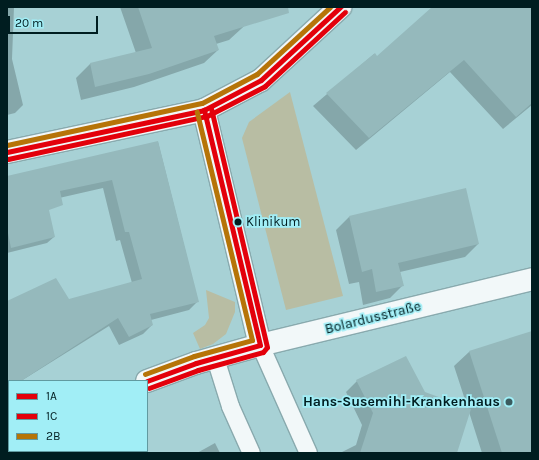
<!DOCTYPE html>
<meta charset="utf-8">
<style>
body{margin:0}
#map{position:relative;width:539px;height:460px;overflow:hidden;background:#a7d1d5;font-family:Karla,sans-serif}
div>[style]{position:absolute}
.green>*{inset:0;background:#b8bda3}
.shadow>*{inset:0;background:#0003}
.building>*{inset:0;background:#95b9bc}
.roads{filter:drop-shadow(1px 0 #89aaae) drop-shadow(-1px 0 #89aaae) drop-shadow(0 1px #89aaae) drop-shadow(0 -1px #89aaae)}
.lane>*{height:17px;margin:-8.5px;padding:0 8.5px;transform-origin:8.5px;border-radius:8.5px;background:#f2f8f9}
.street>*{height:22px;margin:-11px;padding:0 11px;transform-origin:11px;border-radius:11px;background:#f2f8f9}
.bus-1>*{height:5px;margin:-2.5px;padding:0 2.5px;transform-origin:2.5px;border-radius:2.5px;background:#e3000b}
.bus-2>*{height:5px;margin:-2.5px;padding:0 2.5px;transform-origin:2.5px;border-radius:2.5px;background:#e3000b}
.bus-3>*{height:5px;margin:-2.5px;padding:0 2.5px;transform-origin:2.5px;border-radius:2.5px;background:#b67408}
.dots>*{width:11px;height:11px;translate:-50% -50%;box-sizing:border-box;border:2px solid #a1eef6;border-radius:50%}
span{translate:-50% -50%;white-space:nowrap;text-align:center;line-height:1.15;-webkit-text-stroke:3.5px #a1eef6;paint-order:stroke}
.bus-label{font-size:13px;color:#001d20}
.left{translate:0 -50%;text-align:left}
.street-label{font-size:14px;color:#001d20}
.poi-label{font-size:14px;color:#001d20;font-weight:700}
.right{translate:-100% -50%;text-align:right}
.frame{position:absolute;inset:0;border:8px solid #001d20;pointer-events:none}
.legend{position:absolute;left:8px;top:380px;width:140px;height:72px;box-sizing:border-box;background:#a1eef6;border:1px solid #619aa0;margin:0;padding:5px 7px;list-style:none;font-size:12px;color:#001d20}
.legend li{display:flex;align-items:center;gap:8px;height:20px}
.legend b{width:20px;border:1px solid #619aa0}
.scale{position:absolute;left:8px;top:16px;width:90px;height:18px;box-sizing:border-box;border:2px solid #001d20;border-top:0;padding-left:5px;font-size:12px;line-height:14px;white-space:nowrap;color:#001d20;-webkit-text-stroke:3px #a1eef6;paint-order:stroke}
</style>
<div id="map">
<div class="green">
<i style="clip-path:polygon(290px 92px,343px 296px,286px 310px,242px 138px,249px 122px)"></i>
<i style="clip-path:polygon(206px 290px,235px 302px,235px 312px,226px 334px,213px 344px,200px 349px,193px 333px,205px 325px,209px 318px)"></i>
</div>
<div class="shadow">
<i style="clip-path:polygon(7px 7px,14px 7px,12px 59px,23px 105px,15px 113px,7px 115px)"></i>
<i style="clip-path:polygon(120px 7px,265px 7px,229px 40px,216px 44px,218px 50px,204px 63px,134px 87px,81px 100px,76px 78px,90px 64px,136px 53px)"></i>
<i style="clip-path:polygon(434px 7px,469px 7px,532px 70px,532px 105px,503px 129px,450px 72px,356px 150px,313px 106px,374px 54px,377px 57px)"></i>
<i style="clip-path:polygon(158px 142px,198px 301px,189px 310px,151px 320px,152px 325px,143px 334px,119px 345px,109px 326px,21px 381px,9px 381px,7px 394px,7px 302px,68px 300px,132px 283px,120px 240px,116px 241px,103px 188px,46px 201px,54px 237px,47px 243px,7px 253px,7px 198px)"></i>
<i style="clip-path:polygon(349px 217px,478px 244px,465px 257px,400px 272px,403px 285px,390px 298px,363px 305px,359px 282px,349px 284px,336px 230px)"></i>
<i style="clip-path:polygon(532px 332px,532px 453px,482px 453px,469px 412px,456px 453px,340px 453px,356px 445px,362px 425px,346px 392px,357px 381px,425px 393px,468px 409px,454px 366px,469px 352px)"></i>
<i style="clip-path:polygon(215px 443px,220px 453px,197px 453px)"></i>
</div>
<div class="building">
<i style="clip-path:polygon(138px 7px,288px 7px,289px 13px,214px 36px,219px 50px,149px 74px,95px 87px,90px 63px,152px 48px)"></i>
<i style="clip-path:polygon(432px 7px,532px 7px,532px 103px,516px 117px,464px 60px,369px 138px,326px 93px,375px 53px,377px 56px)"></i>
<i style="clip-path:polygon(158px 141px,199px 302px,150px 314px,153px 325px,129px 337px,118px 318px,21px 381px,9px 381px,7px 393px,7px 301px,56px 278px,69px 299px,142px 279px,129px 232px,125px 232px,112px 180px,60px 191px,63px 205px,49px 210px,55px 237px,11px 248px,7px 228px,7px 176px)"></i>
<i style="clip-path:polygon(466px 188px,479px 244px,398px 263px,404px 286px,376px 292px,372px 269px,362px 272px,349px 216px)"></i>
<i style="clip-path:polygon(532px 331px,532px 453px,502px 453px,469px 351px)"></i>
<i style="clip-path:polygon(406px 356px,425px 392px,471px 409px,457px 453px,360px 453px,373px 413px,356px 380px)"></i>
</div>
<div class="roads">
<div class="lane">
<i style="left:260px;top:345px;width:118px;rotate:66deg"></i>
<i style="left:215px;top:358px;width:50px;rotate:72.6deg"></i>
<i style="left:230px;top:406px;width:51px;rotate:65.9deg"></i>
</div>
<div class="street">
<i style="left:204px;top:110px;width:242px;rotate:76.6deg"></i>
<i style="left:7px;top:152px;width:201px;rotate:-12deg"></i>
<i style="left:204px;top:110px;width:64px;rotate:-27.8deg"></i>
<i style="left:261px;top:80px;width:108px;rotate:-42.7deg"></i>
<i style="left:147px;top:381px;width:52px;rotate:-20.2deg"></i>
<i style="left:196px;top:363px;width:66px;rotate:-15.7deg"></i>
<i style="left:260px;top:345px;width:280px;rotate:-13.6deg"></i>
<i style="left:31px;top:453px;width:3px;rotate:-45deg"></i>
</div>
</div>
<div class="bus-1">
<i style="left:7px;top:152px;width:201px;rotate:-12deg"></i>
<i style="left:204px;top:110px;width:64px;rotate:-27.8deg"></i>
<i style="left:261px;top:80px;width:108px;rotate:-42.7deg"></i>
<i style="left:147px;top:381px;width:52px;rotate:-20.2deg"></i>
<i style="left:196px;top:363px;width:66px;rotate:-15.7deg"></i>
<i style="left:260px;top:345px;width:242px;rotate:-103.4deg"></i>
</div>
<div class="bus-2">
<i style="left:8px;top:159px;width:204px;rotate:-12.2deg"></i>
<i style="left:207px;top:116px;width:65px;rotate:-27.3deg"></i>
<i style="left:265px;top:86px;width:109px;rotate:-42.8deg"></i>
<i style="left:149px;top:388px;width:52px;rotate:-20.2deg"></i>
<i style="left:198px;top:370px;width:67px;rotate:-15.5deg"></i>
<i style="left:263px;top:352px;width:6px;rotate:-51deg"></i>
<i style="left:267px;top:347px;width:245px;rotate:-103.2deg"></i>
</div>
<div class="bus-3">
<i style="left:7px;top:145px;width:199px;rotate:-12.2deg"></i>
<i style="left:202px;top:103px;width:62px;rotate:-27.8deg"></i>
<i style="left:257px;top:74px;width:99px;rotate:-42.5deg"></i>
<i style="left:145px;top:374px;width:52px;rotate:-20.2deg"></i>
<i style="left:194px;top:356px;width:60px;rotate:-15.4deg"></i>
<i style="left:252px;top:340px;width:235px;rotate:-103.6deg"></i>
</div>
<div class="dots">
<i style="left:238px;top:222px;background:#001d20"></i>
<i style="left:509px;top:402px;background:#3a5c5f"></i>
</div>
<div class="bus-label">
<span class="left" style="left:246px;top:222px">Klinikum</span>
</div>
<div class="street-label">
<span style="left:373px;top:318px;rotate:-14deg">Bolardusstraße</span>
</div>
<div class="poi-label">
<span class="right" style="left:500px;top:402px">Hans-Susemihl-Krankenhaus</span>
</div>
<div class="frame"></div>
<ul class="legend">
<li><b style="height:5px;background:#e3000b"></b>1A</li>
<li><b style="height:5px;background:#e3000b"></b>1C</li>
<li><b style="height:5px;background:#b67408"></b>2B</li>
</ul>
<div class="scale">20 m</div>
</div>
